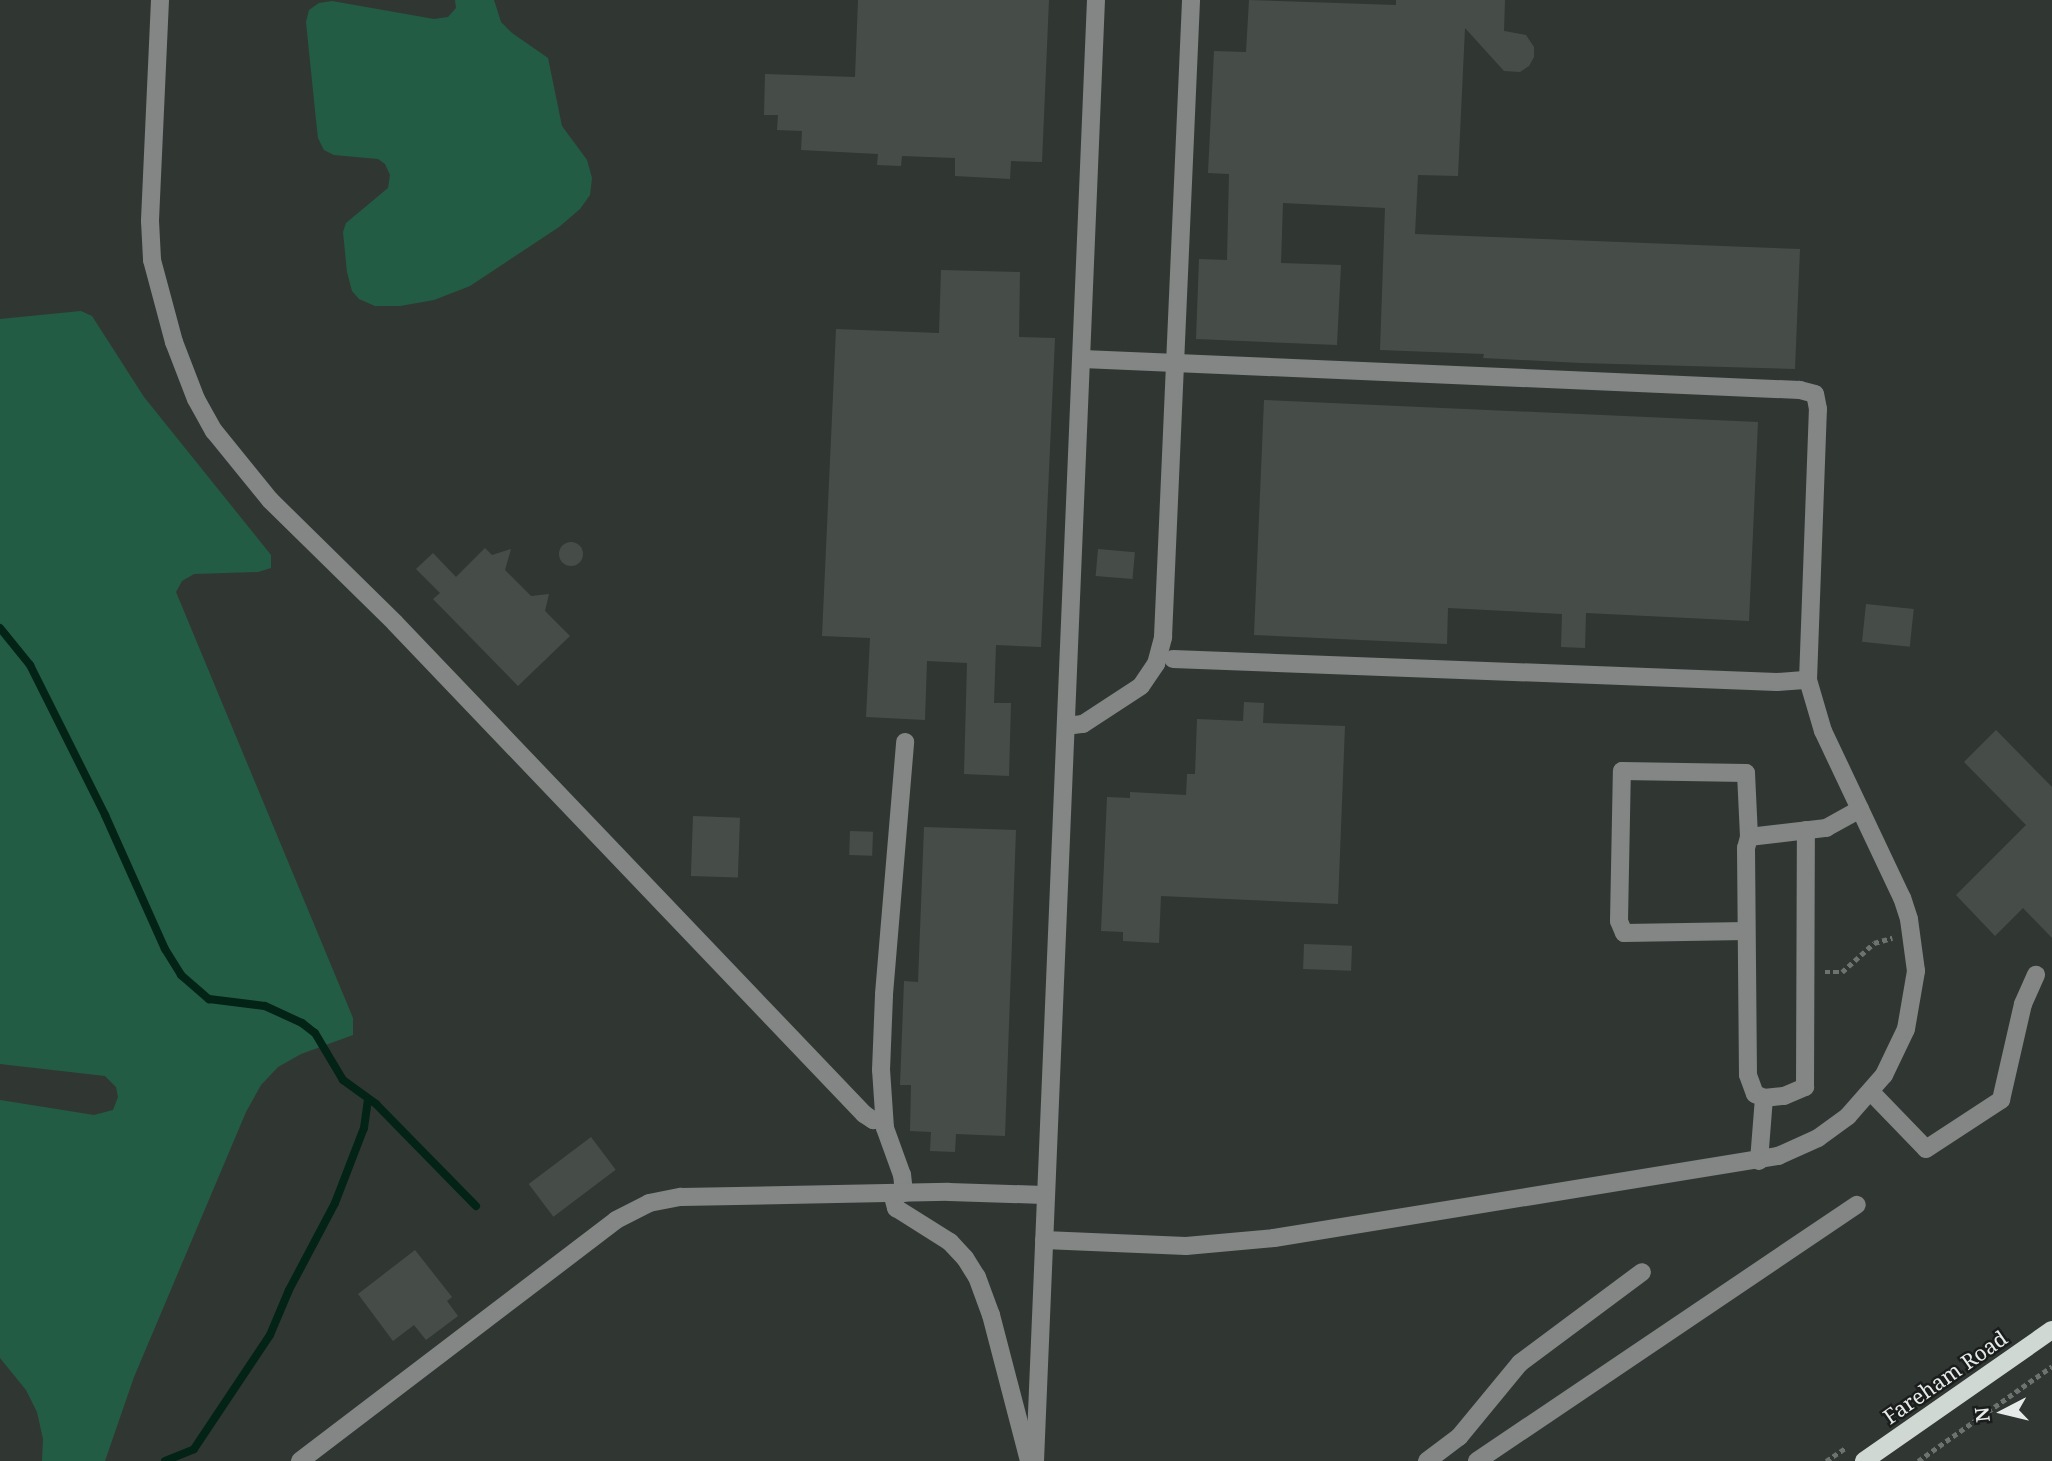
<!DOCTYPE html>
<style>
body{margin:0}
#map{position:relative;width:2052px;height:1461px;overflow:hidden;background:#303733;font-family:"Noto Serif",serif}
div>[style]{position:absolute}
.green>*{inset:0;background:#235c45}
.stream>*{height:8px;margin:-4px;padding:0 4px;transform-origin:4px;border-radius:4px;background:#032316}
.building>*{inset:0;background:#464d49;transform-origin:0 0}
.round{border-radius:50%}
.path>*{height:4.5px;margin-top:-2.25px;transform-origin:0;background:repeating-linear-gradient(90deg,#6d7470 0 5px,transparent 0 8.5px)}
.minor>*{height:18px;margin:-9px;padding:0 9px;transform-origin:9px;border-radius:9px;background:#838684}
.major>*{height:18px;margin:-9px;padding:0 9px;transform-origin:9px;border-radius:9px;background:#d0d8d4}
span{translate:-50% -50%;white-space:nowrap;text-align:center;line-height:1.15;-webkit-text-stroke:5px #1a1d1c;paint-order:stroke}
.street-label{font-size:21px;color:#e6ebe9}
.north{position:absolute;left:1968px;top:1377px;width:70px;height:70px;-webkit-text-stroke:5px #1a1d1c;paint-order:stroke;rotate:263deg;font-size:19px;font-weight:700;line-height:28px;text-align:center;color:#e6ebe9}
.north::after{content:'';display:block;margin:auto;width:24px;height:32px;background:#e6ebe9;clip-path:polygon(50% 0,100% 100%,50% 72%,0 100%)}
</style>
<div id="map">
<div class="green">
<i style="clip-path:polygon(455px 0,494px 0,501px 22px,512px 33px,548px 58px,562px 126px,587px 160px,592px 178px,590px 195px,580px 209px,559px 227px,470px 286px,434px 300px,400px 306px,375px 306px,359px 299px,352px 291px,347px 272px,343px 232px,346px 223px,388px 188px,390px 175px,385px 164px,378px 159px,334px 155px,324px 150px,318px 138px,316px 120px,306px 22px,309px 10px,319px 3px,332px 1px,434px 19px,448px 17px,456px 8px)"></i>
<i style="clip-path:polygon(81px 311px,92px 316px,144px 397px,271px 555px,271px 568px,258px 572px,194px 574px,182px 581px,176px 592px,353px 1018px,353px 1035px,301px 1054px,278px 1067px,261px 1085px,246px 1112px,134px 1377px,105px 1461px,42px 1461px,43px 1439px,37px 1412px,26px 1390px,0 1358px,0 1100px,94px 1115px,113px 1110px,118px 1097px,116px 1087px,105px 1076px,0 1064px,0 319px)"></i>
</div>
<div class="stream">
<i style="left:0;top:628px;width:48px;rotate:51deg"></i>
<i style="left:30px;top:665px;width:168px;rotate:63.4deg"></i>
<i style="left:105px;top:815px;width:147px;rotate:65.9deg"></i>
<i style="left:165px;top:949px;width:31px;rotate:58deg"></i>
<i style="left:181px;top:975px;width:37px;rotate:41deg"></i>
<i style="left:209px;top:999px;width:56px;rotate:7.1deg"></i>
<i style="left:265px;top:1006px;width:41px;rotate:24.7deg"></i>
<i style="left:302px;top:1023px;width:16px;rotate:38deg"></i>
<i style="left:315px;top:1033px;width:55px;rotate:59.2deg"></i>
<i style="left:343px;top:1080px;width:41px;rotate:36deg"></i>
<i style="left:376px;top:1104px;width:143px;rotate:45.6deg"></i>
<i style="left:165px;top:1461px;width:31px;rotate:-22deg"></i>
<i style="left:194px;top:1449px;width:137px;rotate:-56.3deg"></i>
<i style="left:270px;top:1335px;width:49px;rotate:-67.1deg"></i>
<i style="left:289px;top:1290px;width:98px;rotate:-62.1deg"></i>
<i style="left:335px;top:1203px;width:80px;rotate:-68.9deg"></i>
<i style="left:364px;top:1128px;width:28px;rotate:-82deg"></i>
</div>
<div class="building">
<i style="clip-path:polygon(858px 0,1049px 0,1042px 162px,1011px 161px,1010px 179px,955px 176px,955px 158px,902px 156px,901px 166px,877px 165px,878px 154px,801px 150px,802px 131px,777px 130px,778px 115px,764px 115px,765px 74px,855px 77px)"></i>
<i style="clip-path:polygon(1249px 0,1396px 5px,1396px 0,1505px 0,1504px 31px,1526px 35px,1534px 47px,1534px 57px,1529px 66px,1520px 72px,1504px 71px,1465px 28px,1458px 176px,1418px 175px,1415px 234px,1800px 249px,1795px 369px,1581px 363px,1483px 358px,1484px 354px,1380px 350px,1385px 208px,1283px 203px,1281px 263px,1341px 265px,1337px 345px,1196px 339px,1199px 259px,1227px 260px,1229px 174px,1208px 173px,1214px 51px,1246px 52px)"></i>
<i style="clip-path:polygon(941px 270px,1020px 272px,1019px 337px,1055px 338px,1041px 647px,996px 645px,994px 703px,1011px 703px,1009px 776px,964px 774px,967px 663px,927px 661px,925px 720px,866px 717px,870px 638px,822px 636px,836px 329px,939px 333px)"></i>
<i style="clip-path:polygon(1264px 400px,1758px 422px,1749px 621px,1586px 613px,1585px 648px,1561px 647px,1562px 614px,1448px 608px,1447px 644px,1254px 635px)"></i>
<i class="round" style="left:559px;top:542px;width:24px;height:24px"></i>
<i style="clip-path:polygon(485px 548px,492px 555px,511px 549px,505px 570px,531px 596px,549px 594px,545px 611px,570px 636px,518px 686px,433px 599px,440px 593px,416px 569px,433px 553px,456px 577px)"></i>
<i style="left:1098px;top:549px;width:37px;height:27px;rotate:5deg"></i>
<i style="left:1866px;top:604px;width:48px;height:38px;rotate:6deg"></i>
<i style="clip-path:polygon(1244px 702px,1264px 703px,1263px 723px,1345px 726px,1338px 904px,1161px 896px,1159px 943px,1123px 941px,1123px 932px,1101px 931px,1107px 797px,1130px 798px,1130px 792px,1186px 795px,1187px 774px,1195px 774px,1197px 719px,1243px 721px)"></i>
<i style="clip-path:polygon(1996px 730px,2052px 787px,2052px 938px,2023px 908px,1995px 936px,1956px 895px,2026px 825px,1964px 762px)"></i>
<i style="left:693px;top:816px;width:47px;height:60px;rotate:2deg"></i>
<i style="clip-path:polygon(924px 827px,1016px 830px,1005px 1136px,956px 1134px,955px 1152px,930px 1151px,931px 1132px,910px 1131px,911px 1085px,900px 1085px,904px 981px,918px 982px)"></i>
<i style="left:850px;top:831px;width:23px;height:24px;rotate:2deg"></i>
<i style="left:1304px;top:944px;width:48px;height:25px;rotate:2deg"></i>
<i style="left:591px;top:1137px;width:41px;height:78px;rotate:53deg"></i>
<i style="clip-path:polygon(415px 1250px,452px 1297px,447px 1301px,458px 1316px,426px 1340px,414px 1325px,393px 1341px,358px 1294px)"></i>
</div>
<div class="path">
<i style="left:1825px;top:972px;width:17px"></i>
<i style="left:1842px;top:972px;width:43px;rotate:-42.2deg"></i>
<i style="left:1874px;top:943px;width:19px;rotate:-16deg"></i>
<i style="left:1826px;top:1461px;width:25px;rotate:-34deg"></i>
<i style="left:1918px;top:1461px;width:164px;rotate:-35.3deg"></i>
</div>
<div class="minor">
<i style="left:160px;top:0;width:221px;rotate:92.6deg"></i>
<i style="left:150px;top:221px;width:39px;rotate:87deg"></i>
<i style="left:152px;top:260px;width:85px;rotate:75deg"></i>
<i style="left:174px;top:342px;width:61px;rotate:68.9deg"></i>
<i style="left:196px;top:399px;width:37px;rotate:61deg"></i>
<i style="left:214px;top:431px;width:89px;rotate:50.9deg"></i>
<i style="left:270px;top:500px;width:175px;rotate:44.5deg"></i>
<i style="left:395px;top:623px;width:679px;rotate:46.31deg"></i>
<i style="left:864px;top:1114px;width:11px;rotate:34deg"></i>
<i style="left:873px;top:1120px;width:10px"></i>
<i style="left:1173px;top:659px;width:604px;rotate:2.18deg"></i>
<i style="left:1777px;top:682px;width:31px;rotate:-4deg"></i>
<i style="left:1066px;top:726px;width:17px;rotate:-7deg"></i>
<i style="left:1083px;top:724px;width:69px;rotate:-33.2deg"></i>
<i style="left:1141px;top:686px;width:27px;rotate:-56deg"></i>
<i style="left:1156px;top:664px;width:28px;rotate:-75deg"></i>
<i style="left:1163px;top:637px;width:638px;rotate:-87.48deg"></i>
<i style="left:1749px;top:837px;width:78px;rotate:-6.7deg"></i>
<i style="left:1826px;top:828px;width:39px;rotate:-29deg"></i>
<i style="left:1746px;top:931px;width:122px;rotate:179.1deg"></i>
<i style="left:1624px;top:933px;width:13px;rotate:-113deg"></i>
<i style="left:1619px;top:921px;width:150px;rotate:-88.9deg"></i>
<i style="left:1622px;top:771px;width:124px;rotate:0.9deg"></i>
<i style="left:1746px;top:773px;width:64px;rotate:87.3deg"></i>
<i style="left:1749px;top:837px;width:11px;rotate:105deg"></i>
<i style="left:1746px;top:848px;width:227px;rotate:89.5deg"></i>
<i style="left:1748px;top:1075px;width:20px;rotate:70deg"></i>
<i style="left:1755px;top:1094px;width:10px;rotate:24deg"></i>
<i style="left:1764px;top:1098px;width:20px;rotate:-6deg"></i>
<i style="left:1784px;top:1096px;width:23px;rotate:-23deg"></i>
<i style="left:1805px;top:1087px;width:257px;rotate:-89.8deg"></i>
<i style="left:1871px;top:1092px;width:79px;rotate:46deg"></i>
<i style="left:1926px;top:1149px;width:90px;rotate:-33.2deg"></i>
<i style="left:2001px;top:1100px;width:98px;rotate:-77.1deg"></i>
<i style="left:2023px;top:1004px;width:32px;rotate:-66deg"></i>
<i style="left:1759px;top:1161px;width:63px;rotate:-85.5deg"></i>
<i style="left:892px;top:1193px;width:16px;rotate:75deg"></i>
<i style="left:896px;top:1208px;width:64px;rotate:32.2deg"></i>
<i style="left:950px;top:1242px;width:22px;rotate:47deg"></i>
<i style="left:965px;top:1258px;width:22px;rotate:58deg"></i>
<i style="left:977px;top:1277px;width:40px;rotate:69.8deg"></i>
<i style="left:991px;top:1315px;width:151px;rotate:75.4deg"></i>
<i style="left:904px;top:1193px;width:18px;rotate:-96deg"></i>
<i style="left:902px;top:1175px;width:50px;rotate:-109.9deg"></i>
<i style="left:885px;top:1128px;width:58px;rotate:-93.9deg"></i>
<i style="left:881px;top:1070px;width:76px;rotate:-87.7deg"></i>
<i style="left:884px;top:994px;width:253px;rotate:-85.2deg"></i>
<i style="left:1044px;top:1240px;width:142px;rotate:2.4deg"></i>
<i style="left:1186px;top:1246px;width:88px;rotate:-5.2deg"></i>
<i style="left:1274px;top:1238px;width:511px;rotate:-9.24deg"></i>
<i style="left:1778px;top:1156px;width:44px;rotate:-24.2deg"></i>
<i style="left:1818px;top:1138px;width:37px;rotate:-36deg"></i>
<i style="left:1848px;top:1116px;width:55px;rotate:-48.7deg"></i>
<i style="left:1884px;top:1075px;width:51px;rotate:-64.4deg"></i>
<i style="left:1906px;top:1029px;width:59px;rotate:-80.2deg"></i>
<i style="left:1916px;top:971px;width:52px;rotate:-97.7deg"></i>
<i style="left:1909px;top:919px;width:22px;rotate:-108deg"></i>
<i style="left:1902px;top:898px;width:185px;rotate:-115.3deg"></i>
<i style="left:1823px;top:731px;width:53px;rotate:-106.4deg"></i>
<i style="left:1808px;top:680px;width:271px;rotate:-87.9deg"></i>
<i style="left:1818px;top:409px;width:15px;rotate:-101deg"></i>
<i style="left:1815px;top:394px;width:16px;rotate:-165deg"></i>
<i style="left:1800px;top:390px;width:718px;rotate:-177.52deg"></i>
<i style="left:300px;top:1461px;width:397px;rotate:-37.3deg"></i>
<i style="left:616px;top:1220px;width:37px;rotate:-27deg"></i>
<i style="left:649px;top:1203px;width:33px;rotate:-11deg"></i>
<i style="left:681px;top:1197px;width:268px;rotate:-1.1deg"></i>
<i style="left:949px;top:1192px;width:95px;rotate:1.8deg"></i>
<i style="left:1035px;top:1461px;width:1462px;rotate:-87.61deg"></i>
<i style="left:1427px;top:1461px;width:40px;rotate:-37deg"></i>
<i style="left:1459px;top:1437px;width:96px;rotate:-50.5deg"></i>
<i style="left:1520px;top:1363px;width:152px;rotate:-36.7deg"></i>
<i style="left:1477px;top:1461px;width:458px;rotate:-34deg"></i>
</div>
<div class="major">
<i style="left:1864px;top:1461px;width:229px;rotate:-34.9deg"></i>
</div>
<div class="street-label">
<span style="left:1945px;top:1377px;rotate:-35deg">Fareham Road</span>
</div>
<div class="north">N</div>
</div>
